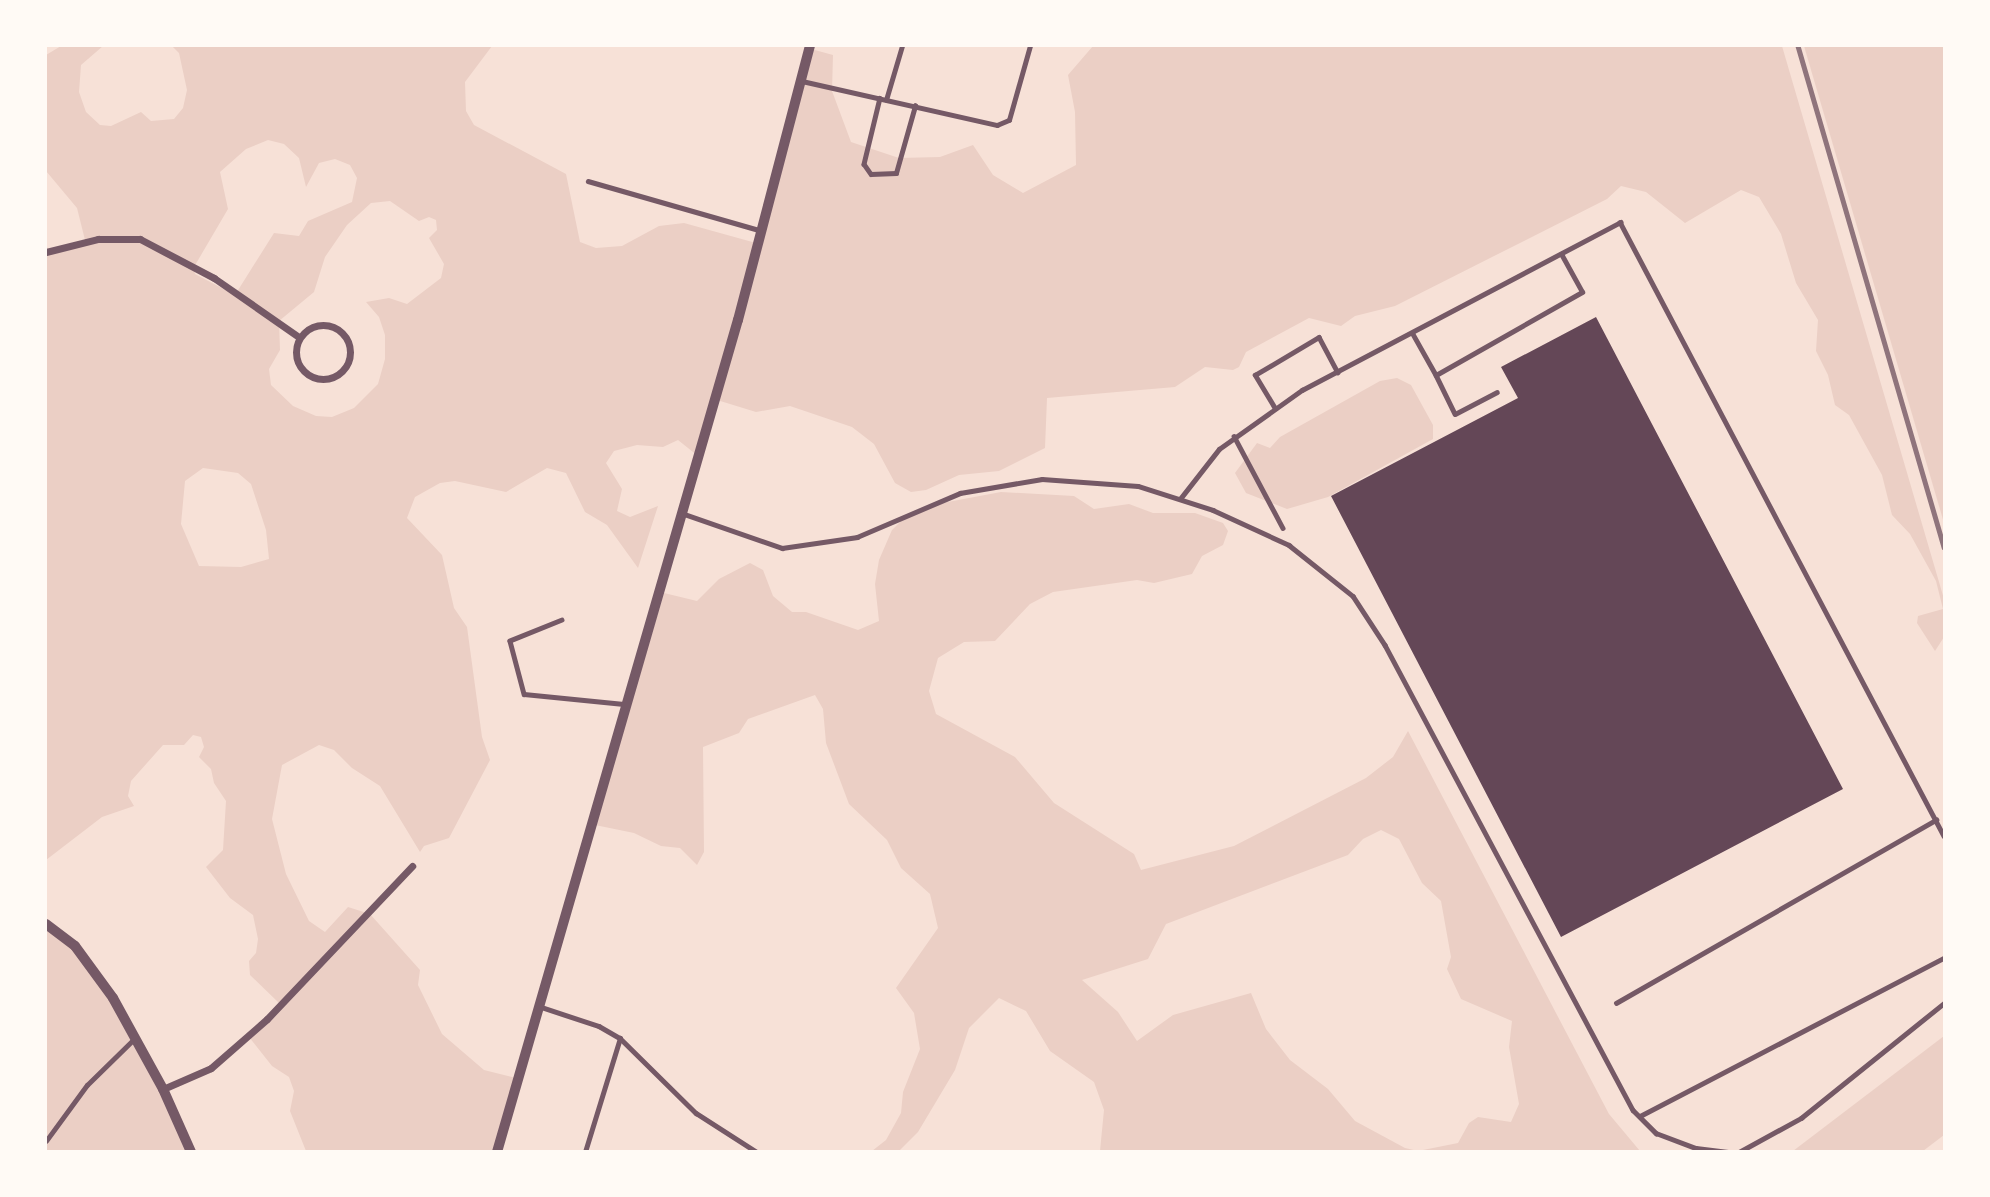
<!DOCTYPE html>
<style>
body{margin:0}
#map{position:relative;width:1990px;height:1197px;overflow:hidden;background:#f7e1d7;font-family:"Asap Condensed",sans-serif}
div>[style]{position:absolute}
.green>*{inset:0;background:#ebcfc5}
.building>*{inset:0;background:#644757}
.service>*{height:4.5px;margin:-2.25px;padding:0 2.25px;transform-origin:2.25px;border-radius:2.25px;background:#755966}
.minor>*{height:7px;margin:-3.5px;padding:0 3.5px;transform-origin:3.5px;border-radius:3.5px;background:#755966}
.minor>.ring{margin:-3.5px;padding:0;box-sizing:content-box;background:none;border:7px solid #755966;border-radius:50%}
.tertiary>*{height:10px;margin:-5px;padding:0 5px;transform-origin:5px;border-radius:5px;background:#755966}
.rail>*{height:4.5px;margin:-2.25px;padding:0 2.25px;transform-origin:2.25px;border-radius:2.25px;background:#8f747c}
span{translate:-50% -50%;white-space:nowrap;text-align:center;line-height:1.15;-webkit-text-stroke:7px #fffaf5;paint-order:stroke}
.frame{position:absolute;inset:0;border:47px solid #fffaf5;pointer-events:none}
</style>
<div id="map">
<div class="green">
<i style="clip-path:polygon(evenodd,61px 46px,103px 46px,81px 65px,79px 92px,86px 112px,100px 125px,111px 126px,141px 112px,151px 121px,174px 119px,183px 108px,187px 90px,179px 53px,172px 46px,492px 46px,465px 82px,466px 111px,474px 125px,566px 174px,580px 242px,596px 248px,622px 246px,659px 226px,684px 223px,756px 243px,811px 49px,833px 55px,832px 91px,851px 142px,899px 158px,940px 157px,973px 145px,993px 175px,1023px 193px,1076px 165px,1075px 112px,1068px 75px,1093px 46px,1782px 46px,1944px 599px,1944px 637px,1935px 651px,1917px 623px,1918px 616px,1943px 609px,1936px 581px,1910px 534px,1892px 515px,1882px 475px,1849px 415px,1835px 405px,1828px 375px,1816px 351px,1818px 320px,1796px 283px,1781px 234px,1759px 197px,1741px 190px,1685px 223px,1646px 192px,1621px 186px,1607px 199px,1395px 306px,1355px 316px,1341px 326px,1309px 318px,1246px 352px,1239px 367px,1233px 370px,1205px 367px,1175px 387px,1047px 398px,1045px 448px,999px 471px,959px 475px,926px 490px,911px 492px,895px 483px,874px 444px,852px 427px,790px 406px,756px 412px,717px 400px,698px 456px,678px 440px,663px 447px,637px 445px,614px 451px,606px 463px,622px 489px,617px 511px,630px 517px,658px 506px,638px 568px,607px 525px,585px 512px,566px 473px,547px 468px,506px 492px,455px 481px,440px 483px,415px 497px,407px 518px,442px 555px,454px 608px,467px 627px,482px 737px,490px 760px,449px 838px,424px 846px,420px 852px,380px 786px,352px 768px,334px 750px,319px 745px,282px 765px,272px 819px,286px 874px,309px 921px,325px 932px,348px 907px,370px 914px,420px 970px,418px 985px,442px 1034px,484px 1070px,516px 1078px,495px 1151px,306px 1151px,290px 1111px,294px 1091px,289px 1077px,272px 1066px,249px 1037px,280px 1004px,250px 975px,249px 961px,256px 953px,258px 939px,253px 915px,230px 898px,206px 867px,223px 850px,226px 801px,214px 783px,211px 769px,199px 757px,204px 747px,201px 737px,193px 735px,184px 745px,163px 745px,131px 781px,128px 796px,134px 806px,102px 817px,46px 860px,46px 245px,48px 249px,85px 240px,77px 208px,46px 171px,46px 55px,61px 46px,268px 140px,284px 144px,299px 158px,306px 187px,319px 163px,335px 159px,350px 165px,357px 178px,352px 202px,308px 221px,299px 236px,274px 233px,235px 295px,195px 274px,194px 267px,228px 209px,220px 172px,246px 149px,268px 140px,61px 46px,390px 201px,419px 221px,429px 217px,436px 220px,437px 230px,429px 238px,444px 264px,441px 278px,407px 304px,389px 298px,366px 302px,379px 317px,385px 335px,385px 359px,378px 384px,354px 408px,332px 417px,316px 416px,293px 406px,271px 385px,269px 369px,280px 350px,279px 321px,314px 292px,325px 257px,347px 225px,371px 203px,390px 201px,61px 46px,203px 468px,238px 473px,251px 484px,266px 530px,269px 559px,241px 567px,199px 566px,181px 524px,185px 481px,203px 468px)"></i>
<i style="clip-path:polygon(1804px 46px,1944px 46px,1944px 523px)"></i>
<i style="clip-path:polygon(1397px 378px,1411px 385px,1433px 425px,1433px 439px,1328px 497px,1287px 509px,1246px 493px,1235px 473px,1257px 443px,1270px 448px,1280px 437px,1380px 381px)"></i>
<i style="clip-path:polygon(evenodd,1001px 492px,1074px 496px,1094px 509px,1129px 504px,1153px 513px,1195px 513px,1223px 523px,1228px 531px,1223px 545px,1202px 556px,1192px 574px,1154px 583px,1137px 580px,1053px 592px,1030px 604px,995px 641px,964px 642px,938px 658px,929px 691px,936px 714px,1015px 757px,1054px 803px,1134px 854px,1141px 870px,1234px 846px,1366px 778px,1393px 757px,1408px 731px,1609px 1114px,1640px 1151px,1100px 1151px,1104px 1110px,1094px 1082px,1050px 1051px,1026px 1011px,999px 998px,969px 1028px,955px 1070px,918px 1132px,899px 1151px,872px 1151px,886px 1140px,901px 1113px,903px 1092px,920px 1049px,914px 1013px,896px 988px,938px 928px,930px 894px,901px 868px,887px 840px,849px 804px,826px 743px,823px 709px,815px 695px,748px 719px,739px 733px,703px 747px,704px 852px,697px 865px,680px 848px,661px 846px,634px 833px,595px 825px,664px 593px,697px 601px,719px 579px,750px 563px,763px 570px,773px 596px,792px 612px,806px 612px,858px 630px,879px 621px,875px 584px,879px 560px,892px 530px,905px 517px,937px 504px,1001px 492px,1381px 830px,1399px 839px,1422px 883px,1441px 901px,1451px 957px,1447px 969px,1461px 999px,1512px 1021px,1509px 1047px,1519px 1104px,1511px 1122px,1478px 1117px,1469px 1123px,1458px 1143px,1418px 1151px,1405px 1148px,1355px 1121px,1328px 1089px,1290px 1060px,1266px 1029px,1251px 993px,1173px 1015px,1137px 1041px,1118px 1012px,1082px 980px,1148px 959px,1166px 924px,1348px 855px,1363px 839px,1381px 830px)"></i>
<i style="clip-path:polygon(46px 922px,77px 944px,116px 998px,190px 1147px,184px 1151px,46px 1151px)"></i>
<i style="clip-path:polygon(1944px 1036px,1944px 1135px,1923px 1151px,1793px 1151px)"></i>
</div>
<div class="building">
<i style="clip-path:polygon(1596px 317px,1843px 789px,1561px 937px,1331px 496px,1518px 398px,1501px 367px)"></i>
</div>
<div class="service">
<i style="left:802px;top:81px;width:200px;rotate:12.7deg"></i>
<i style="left:997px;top:125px;width:13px;rotate:-23deg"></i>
<i style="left:1009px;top:120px;width:77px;rotate:-74.2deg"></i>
<i style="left:880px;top:98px;width:68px;rotate:103.6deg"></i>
<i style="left:864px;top:164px;width:12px;rotate:55deg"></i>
<i style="left:871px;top:174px;width:25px;rotate:-2deg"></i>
<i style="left:896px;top:173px;width:70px;rotate:-74.2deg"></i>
<i style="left:886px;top:100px;width:56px;rotate:-73.5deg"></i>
<i style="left:588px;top:181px;width:181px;rotate:16deg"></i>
<i style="left:1413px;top:334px;width:47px;rotate:60.7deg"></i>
<i style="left:1436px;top:375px;width:168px;rotate:-29.6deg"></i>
<i style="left:1582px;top:292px;width:43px;rotate:-118.9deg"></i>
<i style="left:1436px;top:375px;width:43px;rotate:64deg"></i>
<i style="left:1455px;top:414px;width:47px;rotate:-27.6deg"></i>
<i style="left:1274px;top:407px;width:37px;rotate:-121deg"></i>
<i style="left:1255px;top:375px;width:74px;rotate:-30.7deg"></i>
<i style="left:1319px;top:337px;width:40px;rotate:62deg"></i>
<i style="left:1234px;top:436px;width:104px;rotate:62deg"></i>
<i style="left:1180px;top:499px;width:63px;rotate:-52deg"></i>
<i style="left:1219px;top:449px;width:102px;rotate:-35.4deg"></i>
<i style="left:1302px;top:390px;width:360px;rotate:-27.8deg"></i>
<i style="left:1620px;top:222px;width:694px;rotate:62.18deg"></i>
<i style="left:684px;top:514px;width:104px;rotate:19.1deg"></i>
<i style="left:782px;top:548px;width:76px;rotate:-8.3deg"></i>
<i style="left:857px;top:537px;width:112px;rotate:-23.1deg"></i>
<i style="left:960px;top:493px;width:83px;rotate:-9.7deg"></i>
<i style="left:1042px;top:479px;width:96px;rotate:4.2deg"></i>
<i style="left:1138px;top:486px;width:79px;rotate:17.7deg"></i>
<i style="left:1213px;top:510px;width:84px;rotate:24.7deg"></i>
<i style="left:1289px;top:545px;width:82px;rotate:38.6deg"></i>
<i style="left:1353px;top:596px;width:59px;rotate:56.9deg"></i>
<i style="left:1385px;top:645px;width:527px;rotate:61.93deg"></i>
<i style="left:1633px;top:1110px;width:33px;rotate:45deg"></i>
<i style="left:1656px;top:1133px;width:43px;rotate:20.6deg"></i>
<i style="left:1696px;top:1148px;width:32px;rotate:7deg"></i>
<i style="left:562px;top:620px;width:56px;rotate:158deg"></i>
<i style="left:510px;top:641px;width:55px;rotate:75.2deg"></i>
<i style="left:524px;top:694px;width:100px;rotate:5.7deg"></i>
<i style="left:1616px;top:1003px;width:369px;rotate:-29.8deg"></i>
<i style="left:538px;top:1006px;width:64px;rotate:18.2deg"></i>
<i style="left:599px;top:1026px;width:24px;rotate:30deg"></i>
<i style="left:620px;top:1038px;width:107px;rotate:44.6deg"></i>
<i style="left:696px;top:1113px;width:72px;rotate:32.6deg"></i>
<i style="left:1640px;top:1116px;width:343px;rotate:-27.5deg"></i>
<i style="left:46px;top:1141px;width:69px;rotate:-53.8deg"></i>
<i style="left:87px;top:1085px;width:67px;rotate:-44.4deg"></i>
<i style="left:585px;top:1152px;width:119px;rotate:-72.9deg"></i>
<i style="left:1739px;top:1152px;width:71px;rotate:-28.7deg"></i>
<i style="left:1801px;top:1118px;width:184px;rotate:-38.8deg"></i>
</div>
<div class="minor">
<i style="left:46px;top:252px;width:54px;rotate:-14deg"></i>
<i style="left:98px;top:239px;width:42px"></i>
<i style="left:140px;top:239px;width:84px;rotate:27.8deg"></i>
<i style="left:214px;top:278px;width:103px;rotate:34.8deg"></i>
<i class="ring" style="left:296px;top:325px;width:47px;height:47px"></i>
<i style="left:163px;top:1089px;width:52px;rotate:-23.6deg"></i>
<i style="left:211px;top:1068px;width:74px;rotate:-41.2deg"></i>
<i style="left:267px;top:1019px;width:211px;rotate:-46.5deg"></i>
</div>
<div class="tertiary">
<i style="left:46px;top:924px;width:36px;rotate:37deg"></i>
<i style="left:75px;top:946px;width:64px;rotate:53.8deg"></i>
<i style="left:113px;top:998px;width:104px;rotate:61.2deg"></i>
<i style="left:163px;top:1089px;width:69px;rotate:66deg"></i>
<i style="left:497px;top:1152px;width:866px;rotate:-73.85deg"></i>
<i style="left:738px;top:320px;width:283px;rotate:-75.3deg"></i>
</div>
<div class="rail">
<i style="left:1798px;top:46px;width:522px;rotate:73.75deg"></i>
</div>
<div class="frame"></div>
</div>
